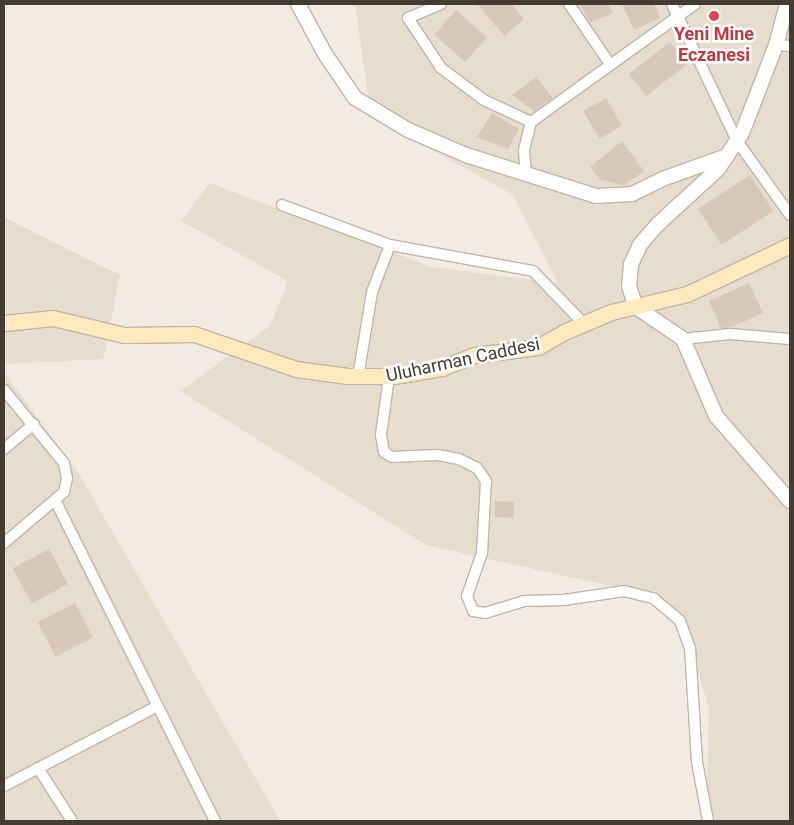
<!DOCTYPE html>
<style>
body{margin:0}
#map{position:relative;width:794px;height:825px;overflow:hidden;background:#f2ebe1;font-family:Roboto,sans-serif}
div>[style]{position:absolute}
.residential>*{inset:0;background:#e7ddce}
.building>*{inset:0;background:#d8c8b9;transform-origin:0 0}
.roads{filter:drop-shadow(1px 0 #c1b5a6) drop-shadow(-1px 0 #c1b5a6) drop-shadow(0 1px #c1b5a6) drop-shadow(0 -1px #c1b5a6)}
.minor>*{height:10px;margin:-5px;padding:0 5px;transform-origin:5px;border-radius:5px;background:#fff}
.tertiary>*{height:14px;margin:-7px;padding:0 7px;transform-origin:7px;border-radius:7px;background:#fff}
.secondary>*{height:15px;margin:-7.5px;padding:0 7.5px;transform-origin:7.5px;border-radius:7.5px;background:#ffe9be}
.dots>*{width:14px;height:14px;translate:-50% -50%;box-sizing:border-box;border:2px solid #fff;border-radius:50%}
span{translate:-50% -50%;white-space:nowrap;text-align:center;line-height:1.15;-webkit-text-stroke:5px #fff;paint-order:stroke}
.health-label{font-size:18px;color:#be3a42;font-weight:700}
.street-label{font-size:18px;color:#443b32}
.frame{position:absolute;inset:0;border:5px solid #443b32;pointer-events:none}
</style>
<div id="map">
<div class="residential">
<i style="clip-path:polygon(355px 4px,790px 4px,790px 821px,706px 821px,709px 707px,681px 620px,624px 589px,426px 545px,180px 391px,270px 326px,288px 281px,181px 221px,210px 183px,432px 267px,558px 283px,513px 195px,371px 116px)"></i>
<i style="clip-path:polygon(4px 217px,120px 275px,103px 359px,4px 364px)"></i>
<i style="clip-path:polygon(4px 372px,79px 474px,280px 821px,4px 821px)"></i>
</div>
<div class="building">
<i style="clip-path:polygon(477px 4px,512px 4px,524px 19px,504px 36px)"></i>
<i style="clip-path:polygon(580px 4px,608px 4px,613px 13px,590px 23px)"></i>
<i style="clip-path:polygon(622px 4px,654px 4px,660px 18px,634px 30px)"></i>
<i style="left:456px;top:10px;width:41px;height:33px;rotate:41deg"></i>
<i style="left:670px;top:42px;width:28px;height:52px;rotate:52deg"></i>
<i style="clip-path:polygon(536px 77px,553px 98px,534px 111px,512px 95px)"></i>
<i style="left:606px;top:98px;width:32px;height:26px;rotate:60deg"></i>
<i style="clip-path:polygon(492px 113px,519px 129px,508px 149px,477px 137px)"></i>
<i style="clip-path:polygon(622px 141px,644px 171px,624px 185px,600px 180px,590px 167px)"></i>
<i style="left:750px;top:175px;width:43px;height:62px;rotate:57deg"></i>
<i style="clip-path:polygon(749px 283px,763px 313px,732px 327px,721px 328px,709px 301px)"></i>
<i style="left:495px;top:501px;width:19px;height:16px;rotate:3deg"></i>
<i style="left:49px;top:549px;width:40px;height:41px;rotate:62deg"></i>
<i style="left:75px;top:603px;width:39px;height:42px;rotate:63deg"></i>
</div>
<div class="roads">
<div class="minor">
<i style="left:441px;top:4px;width:36px;rotate:157deg"></i>
<i style="left:408px;top:18px;width:60px;rotate:56.6deg"></i>
<i style="left:441px;top:68px;width:54px;rotate:36.7deg"></i>
<i style="left:484px;top:100px;width:52px;rotate:25.1deg"></i>
<i style="left:531px;top:122px;width:202px;rotate:-35.7deg"></i>
<i style="left:569px;top:4px;width:73px;rotate:55.7deg"></i>
<i style="left:672px;top:4px;width:152px;rotate:64.6deg"></i>
<i style="left:737px;top:141px;width:91px;rotate:54.4deg"></i>
<i style="left:776px;top:45px;width:14px;rotate:4deg"></i>
<i style="left:526px;top:174px;width:24px;rotate:-95deg"></i>
<i style="left:524px;top:150px;width:29px;rotate:-76deg"></i>
<i style="left:282px;top:205px;width:115px;rotate:20.3deg"></i>
<i style="left:683px;top:339px;width:47px;rotate:-6.1deg"></i>
<i style="left:730px;top:334px;width:60px;rotate:4.8deg"></i>
<i style="left:358px;top:377px;width:86px;rotate:-80.6deg"></i>
<i style="left:372px;top:292px;width:50px;rotate:-69deg"></i>
<i style="left:390px;top:245px;width:145px;rotate:10.3deg"></i>
<i style="left:533px;top:271px;width:74px;rotate:46.1deg"></i>
<i style="left:389px;top:377px;width:59px;rotate:97.9deg"></i>
<i style="left:381px;top:435px;width:17px;rotate:80deg"></i>
<i style="left:384px;top:452px;width:9px;rotate:32deg"></i>
<i style="left:392px;top:457px;width:46px;rotate:-2.5deg"></i>
<i style="left:438px;top:455px;width:21px;rotate:11deg"></i>
<i style="left:459px;top:459px;width:20px;rotate:27deg"></i>
<i style="left:477px;top:468px;width:16px;rotate:55deg"></i>
<i style="left:486px;top:481px;width:72px;rotate:93.2deg"></i>
<i style="left:482px;top:553px;width:46px;rotate:109.2deg"></i>
<i style="left:467px;top:596px;width:16px;rotate:68deg"></i>
<i style="left:473px;top:611px;width:12px;rotate:9deg"></i>
<i style="left:485px;top:613px;width:41px;rotate:-17.1deg"></i>
<i style="left:524px;top:601px;width:40px;rotate:-1.4deg"></i>
<i style="left:564px;top:600px;width:61px;rotate:-8.5deg"></i>
<i style="left:624px;top:591px;width:30px;rotate:14deg"></i>
<i style="left:653px;top:598px;width:35px;rotate:40deg"></i>
<i style="left:680px;top:621px;width:29px;rotate:70deg"></i>
<i style="left:690px;top:648px;width:114px;rotate:86.5deg"></i>
<i style="left:697px;top:762px;width:60px;rotate:79.4deg"></i>
<i style="left:4px;top:390px;width:94px;rotate:50.6deg"></i>
<i style="left:64px;top:463px;width:15px;rotate:79deg"></i>
<i style="left:67px;top:478px;width:14px;rotate:102deg"></i>
<i style="left:64px;top:492px;width:79px;rotate:139.6deg"></i>
<i style="left:4px;top:449px;width:39px;rotate:-40deg"></i>
<i style="left:55px;top:500px;width:359px;rotate:63.5deg"></i>
<i style="left:38px;top:768px;width:63px;rotate:57.3deg"></i>
<i style="left:4px;top:786px;width:171px;rotate:-27.5deg"></i>
</div>
<div class="tertiary">
<i style="left:298px;top:4px;width:57px;rotate:61.6deg"></i>
<i style="left:325px;top:54px;width:53px;rotate:55.7deg"></i>
<i style="left:355px;top:98px;width:62px;rotate:31.1deg"></i>
<i style="left:408px;top:130px;width:63px;rotate:23.3deg"></i>
<i style="left:466px;top:155px;width:136px;rotate:17.5deg"></i>
<i style="left:596px;top:196px;width:36px;rotate:-3deg"></i>
<i style="left:632px;top:194px;width:37px;rotate:-26deg"></i>
<i style="left:665px;top:178px;width:66px;rotate:-19.5deg"></i>
<i style="left:787px;top:4px;width:42px;rotate:105deg"></i>
<i style="left:776px;top:45px;width:94px;rotate:111.1deg"></i>
<i style="left:742px;top:133px;width:43px;rotate:123.7deg"></i>
<i style="left:718px;top:169px;width:81px;rotate:137.5deg"></i>
<i style="left:658px;top:224px;width:28px;rotate:131deg"></i>
<i style="left:640px;top:245px;width:21px;rotate:115deg"></i>
<i style="left:631px;top:264px;width:22px;rotate:95deg"></i>
<i style="left:629px;top:286px;width:22px;rotate:72deg"></i>
<i style="left:636px;top:307px;width:57px;rotate:34.2deg"></i>
<i style="left:683px;top:339px;width:84px;rotate:66.8deg"></i>
<i style="left:716px;top:416px;width:113px;rotate:49deg"></i>
</div>
<div class="secondary">
<i style="left:4px;top:323px;width:49px;rotate:-5.8deg"></i>
<i style="left:53px;top:318px;width:73px;rotate:13.5deg"></i>
<i style="left:124px;top:335px;width:70px;rotate:-0.8deg"></i>
<i style="left:194px;top:334px;width:108px;rotate:18.9deg"></i>
<i style="left:296px;top:369px;width:52px;rotate:7.7deg"></i>
<i style="left:348px;top:376px;width:46px"></i>
<i style="left:394px;top:376px;width:49px;rotate:-9.5deg"></i>
<i style="left:442px;top:368px;width:35px;rotate:-22deg"></i>
<i style="left:474px;top:355px;width:64px;rotate:-7.1deg"></i>
<i style="left:538px;top:347px;width:30px;rotate:-30deg"></i>
<i style="left:564px;top:332px;width:51px;rotate:-23.1deg"></i>
<i style="left:611px;top:312px;width:78px;rotate:-13.3deg"></i>
<i style="left:687px;top:294px;width:114px;rotate:-25.4deg"></i>
</div>
</div>
<div class="dots">
<i style="left:714px;top:16px;background:#e0444e"></i>
</div>
<div class="health-label">
<span style="left:714px;top:45px">Yeni Mine<br>Eczanesi</span>
</div>
<div class="street-label">
<span style="left:463px;top:360px;rotate:-12deg">Uluharman Caddesi</span>
</div>
<div class="frame"></div>
</div>
